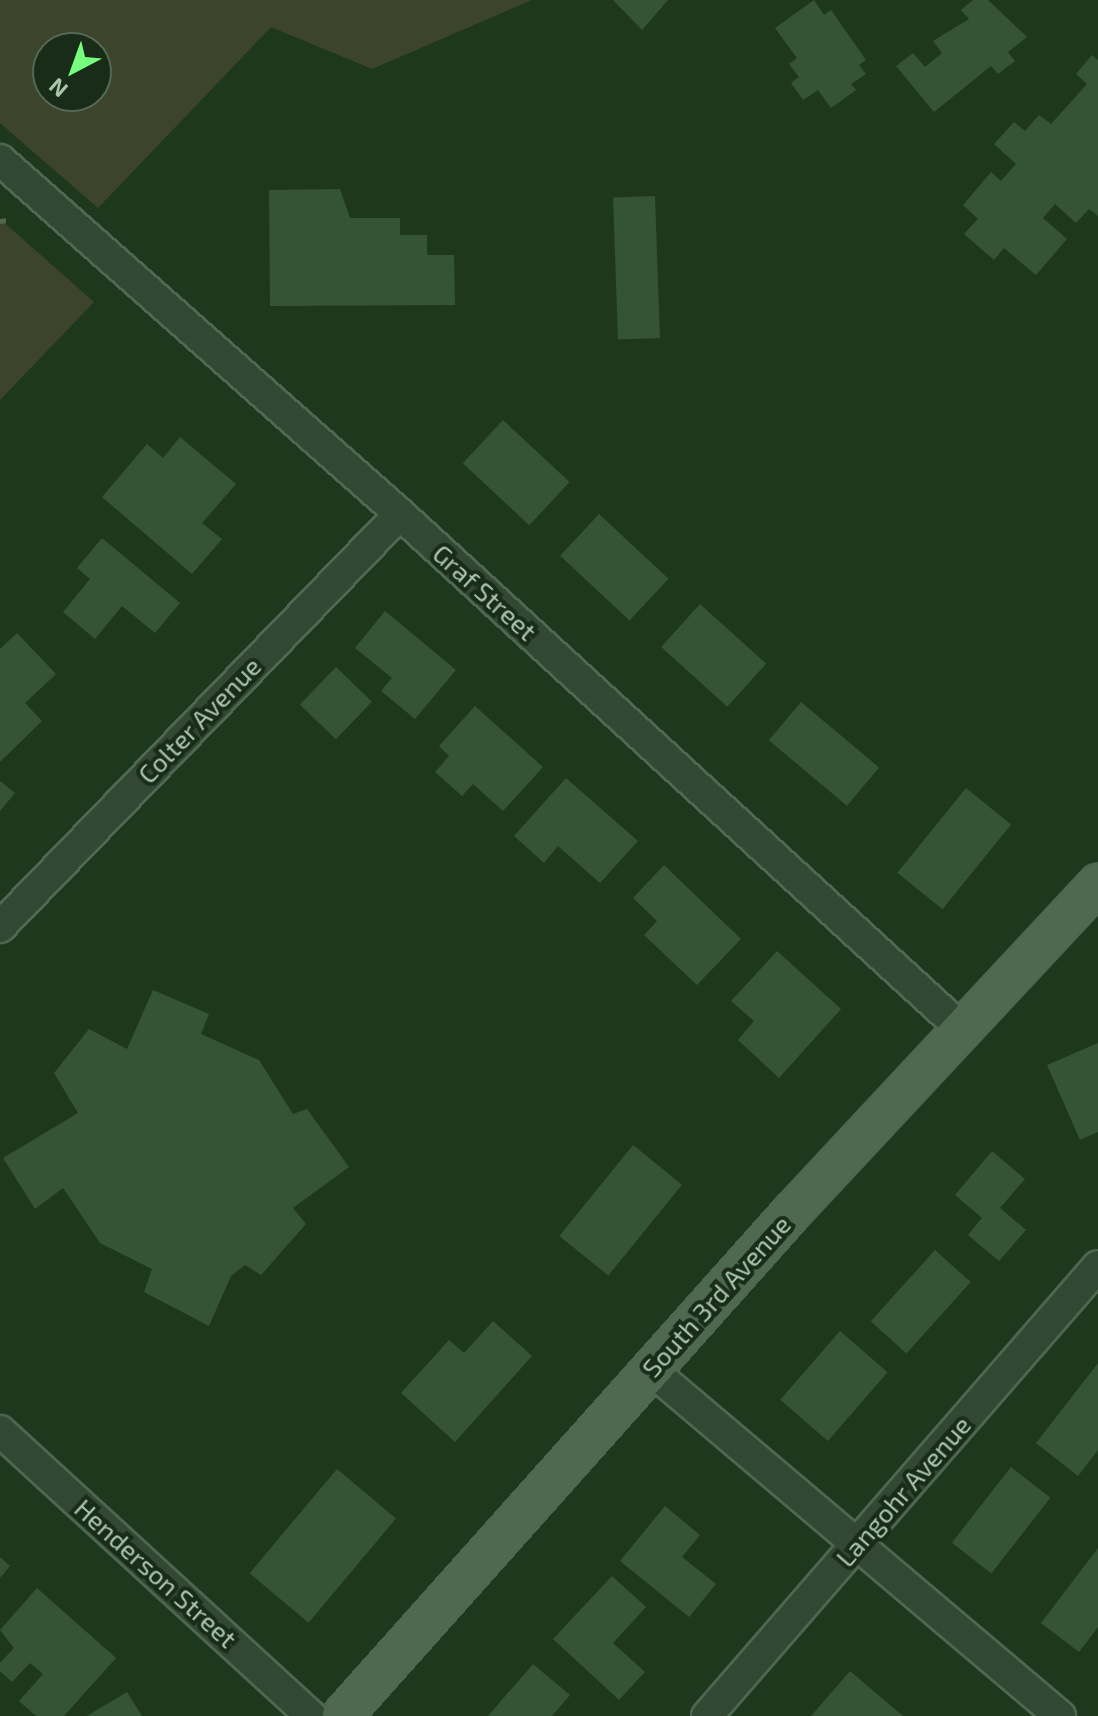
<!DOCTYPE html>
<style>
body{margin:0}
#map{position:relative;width:1098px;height:1716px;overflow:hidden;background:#1e381e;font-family:"Exo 2",sans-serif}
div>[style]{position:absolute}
.green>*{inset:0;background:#3c452b}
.building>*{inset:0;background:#355435;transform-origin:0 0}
.path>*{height:5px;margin-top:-2.5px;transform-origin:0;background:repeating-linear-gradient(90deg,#55644c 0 6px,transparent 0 12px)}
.roads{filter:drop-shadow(2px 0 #4f6650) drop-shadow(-2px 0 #4f6650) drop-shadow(0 2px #4f6650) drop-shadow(0 -2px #4f6650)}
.minor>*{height:30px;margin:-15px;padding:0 15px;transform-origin:15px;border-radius:15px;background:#324832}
.major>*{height:38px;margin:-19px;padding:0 19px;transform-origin:19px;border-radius:19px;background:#4f6950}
span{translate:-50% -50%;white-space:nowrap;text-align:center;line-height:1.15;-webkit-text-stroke:8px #182c18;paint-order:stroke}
.street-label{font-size:26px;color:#acc5ad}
.north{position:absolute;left:32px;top:32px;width:80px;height:80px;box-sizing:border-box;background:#182c18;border:2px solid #536954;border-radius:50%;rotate:221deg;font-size:22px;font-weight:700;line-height:32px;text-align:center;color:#acc5ad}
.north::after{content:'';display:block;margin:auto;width:28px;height:36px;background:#77fe7e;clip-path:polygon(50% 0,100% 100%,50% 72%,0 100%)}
</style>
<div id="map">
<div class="green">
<i style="clip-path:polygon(evenodd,0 0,532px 0,372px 69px,271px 27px,98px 208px,0 123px,0 0,48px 48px,96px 48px,96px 96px,48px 96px,48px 48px)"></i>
<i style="clip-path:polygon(0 219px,94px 302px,0 400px)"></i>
</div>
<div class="building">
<i style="clip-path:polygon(613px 0,668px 0,642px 30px)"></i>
<i style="clip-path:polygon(814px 0,824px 15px,831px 10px,866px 60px,859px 65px,866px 74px,851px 84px,856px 90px,831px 108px,818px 90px,803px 100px,791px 83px,799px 77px,789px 64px,797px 58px,775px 28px)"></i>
<i style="clip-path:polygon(973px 0,988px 0,1027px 37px,1008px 52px,1015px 61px,998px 74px,991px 66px,934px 112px,896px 66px,913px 53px,925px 67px,942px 53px,933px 41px,969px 19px,961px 10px)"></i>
<i style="clip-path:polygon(1092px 55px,1098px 60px,1098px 216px,1089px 209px,1076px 223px,1055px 204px,1043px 218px,1067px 239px,1036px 275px,1004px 248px,994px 260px,964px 234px,978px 219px,963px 205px,991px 172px,1001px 181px,1016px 164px,994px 144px,1014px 122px,1025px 131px,1039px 115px,1051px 124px,1087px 84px,1076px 74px)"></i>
<i style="clip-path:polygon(340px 189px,350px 218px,400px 218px,400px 235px,427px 235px,427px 255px,454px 255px,455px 305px,270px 306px,269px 190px)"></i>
<i style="left:655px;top:196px;width:142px;height:42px;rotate:88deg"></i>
<i style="left:503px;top:420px;width:91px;height:59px;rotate:43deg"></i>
<i style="clip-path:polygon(180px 437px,236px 484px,202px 523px,222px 539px,192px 574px,102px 497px,147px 444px,163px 458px)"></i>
<i style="left:599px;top:514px;width:95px;height:57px;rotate:43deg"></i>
<i style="clip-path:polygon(102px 538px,180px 603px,155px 633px,122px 606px,95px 639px,63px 612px,90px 579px,77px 568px)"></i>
<i style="left:700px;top:604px;width:89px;height:58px;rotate:42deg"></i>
<i style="clip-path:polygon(385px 611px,456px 670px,415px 719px,381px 691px,392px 678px,355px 648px)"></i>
<i style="clip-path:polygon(17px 633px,56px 674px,25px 703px,42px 721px,0 762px,0 649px)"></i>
<i style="left:336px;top:667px;width:50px;height:52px;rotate:44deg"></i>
<i style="left:801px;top:702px;width:102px;height:50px;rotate:40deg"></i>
<i style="clip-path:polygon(475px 706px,543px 767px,503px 811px,473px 784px,462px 796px,435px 772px,449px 756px,439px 746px)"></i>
<i style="clip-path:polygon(566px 778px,638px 841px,600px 883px,558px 846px,544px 863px,514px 836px)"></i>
<i style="clip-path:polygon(0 781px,15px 793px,0 811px)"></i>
<i style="left:966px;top:788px;width:58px;height:109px;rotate:39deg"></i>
<i style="clip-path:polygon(664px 865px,741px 939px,697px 985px,644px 935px,657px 921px,633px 898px)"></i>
<i style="clip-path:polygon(777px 951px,841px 1009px,779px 1078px,738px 1040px,754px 1021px,731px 1001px)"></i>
<i style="clip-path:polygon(153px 990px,209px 1014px,201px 1034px,259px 1060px,293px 1114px,307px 1109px,349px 1167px,293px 1208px,306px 1224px,261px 1275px,245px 1265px,231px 1276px,209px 1326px,144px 1292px,152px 1269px,100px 1243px,63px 1188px,35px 1209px,3px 1158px,78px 1113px,54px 1073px,89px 1029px,127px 1049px)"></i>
<i style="clip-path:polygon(1098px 1043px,1098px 1132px,1080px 1140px,1047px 1065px)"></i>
<i style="left:633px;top:1145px;width:63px;height:117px;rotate:39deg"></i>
<i style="clip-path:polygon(992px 1151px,1025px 1179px,1000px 1208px,1026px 1230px,999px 1261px,968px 1235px,982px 1218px,955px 1195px)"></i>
<i style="left:935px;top:1250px;width:48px;height:96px;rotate:42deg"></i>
<i style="clip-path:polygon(493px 1321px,532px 1356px,455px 1442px,401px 1393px,449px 1340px,464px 1353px)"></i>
<i style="left:840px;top:1331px;width:63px;height:91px;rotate:41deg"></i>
<i style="clip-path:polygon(1098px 1363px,1098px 1450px,1078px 1476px,1036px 1443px)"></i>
<i style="left:1011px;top:1467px;width:50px;height:96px;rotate:38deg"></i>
<i style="left:337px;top:1469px;width:77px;height:136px;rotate:40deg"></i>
<i style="clip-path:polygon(665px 1506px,700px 1535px,682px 1557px,716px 1584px,689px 1617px,620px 1561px)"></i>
<i style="clip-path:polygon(1098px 1548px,1098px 1627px,1079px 1652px,1041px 1623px)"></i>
<i style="clip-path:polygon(0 1557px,10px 1566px,0 1578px)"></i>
<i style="clip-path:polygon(612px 1576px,646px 1607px,613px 1643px,645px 1672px,619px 1700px,553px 1639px)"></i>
<i style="clip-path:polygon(37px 1588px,116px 1658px,64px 1716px,36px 1716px,19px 1701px,43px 1674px,30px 1663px,12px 1682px,0 1671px,0 1663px,14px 1648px,0 1630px)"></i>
<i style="clip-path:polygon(533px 1664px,570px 1695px,552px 1716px,488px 1716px)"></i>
<i style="clip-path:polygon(850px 1671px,903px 1716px,811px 1716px)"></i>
<i style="clip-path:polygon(127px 1692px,142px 1716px,87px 1716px)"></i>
</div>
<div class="path">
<i style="left:0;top:221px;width:8px;rotate:-7deg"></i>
</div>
<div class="roads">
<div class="minor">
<i style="left:0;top:160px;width:534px;rotate:41.51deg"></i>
<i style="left:400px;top:514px;width:764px;rotate:42.51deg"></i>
<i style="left:0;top:927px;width:575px;rotate:-45.92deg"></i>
<i style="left:651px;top:1370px;width:536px;rotate:40.23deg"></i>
<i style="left:0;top:1431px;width:422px;rotate:42.5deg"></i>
<i style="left:707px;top:1716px;width:596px;rotate:-49.01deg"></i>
</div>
<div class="major">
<i style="left:342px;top:1716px;width:676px;rotate:-48.24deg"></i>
<i style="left:792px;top:1212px;width:449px;rotate:-47deg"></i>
</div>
</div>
<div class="street-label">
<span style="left:485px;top:592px;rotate:42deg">Graf Street</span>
<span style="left:199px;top:720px;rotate:-46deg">Colter Avenue</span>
<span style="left:716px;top:1296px;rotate:-48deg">South 3rd Avenue</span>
<span style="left:903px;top:1491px;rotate:-49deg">Langohr Avenue</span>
<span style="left:156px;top:1573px;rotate:42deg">Henderson Street</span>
</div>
<div class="north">N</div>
</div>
